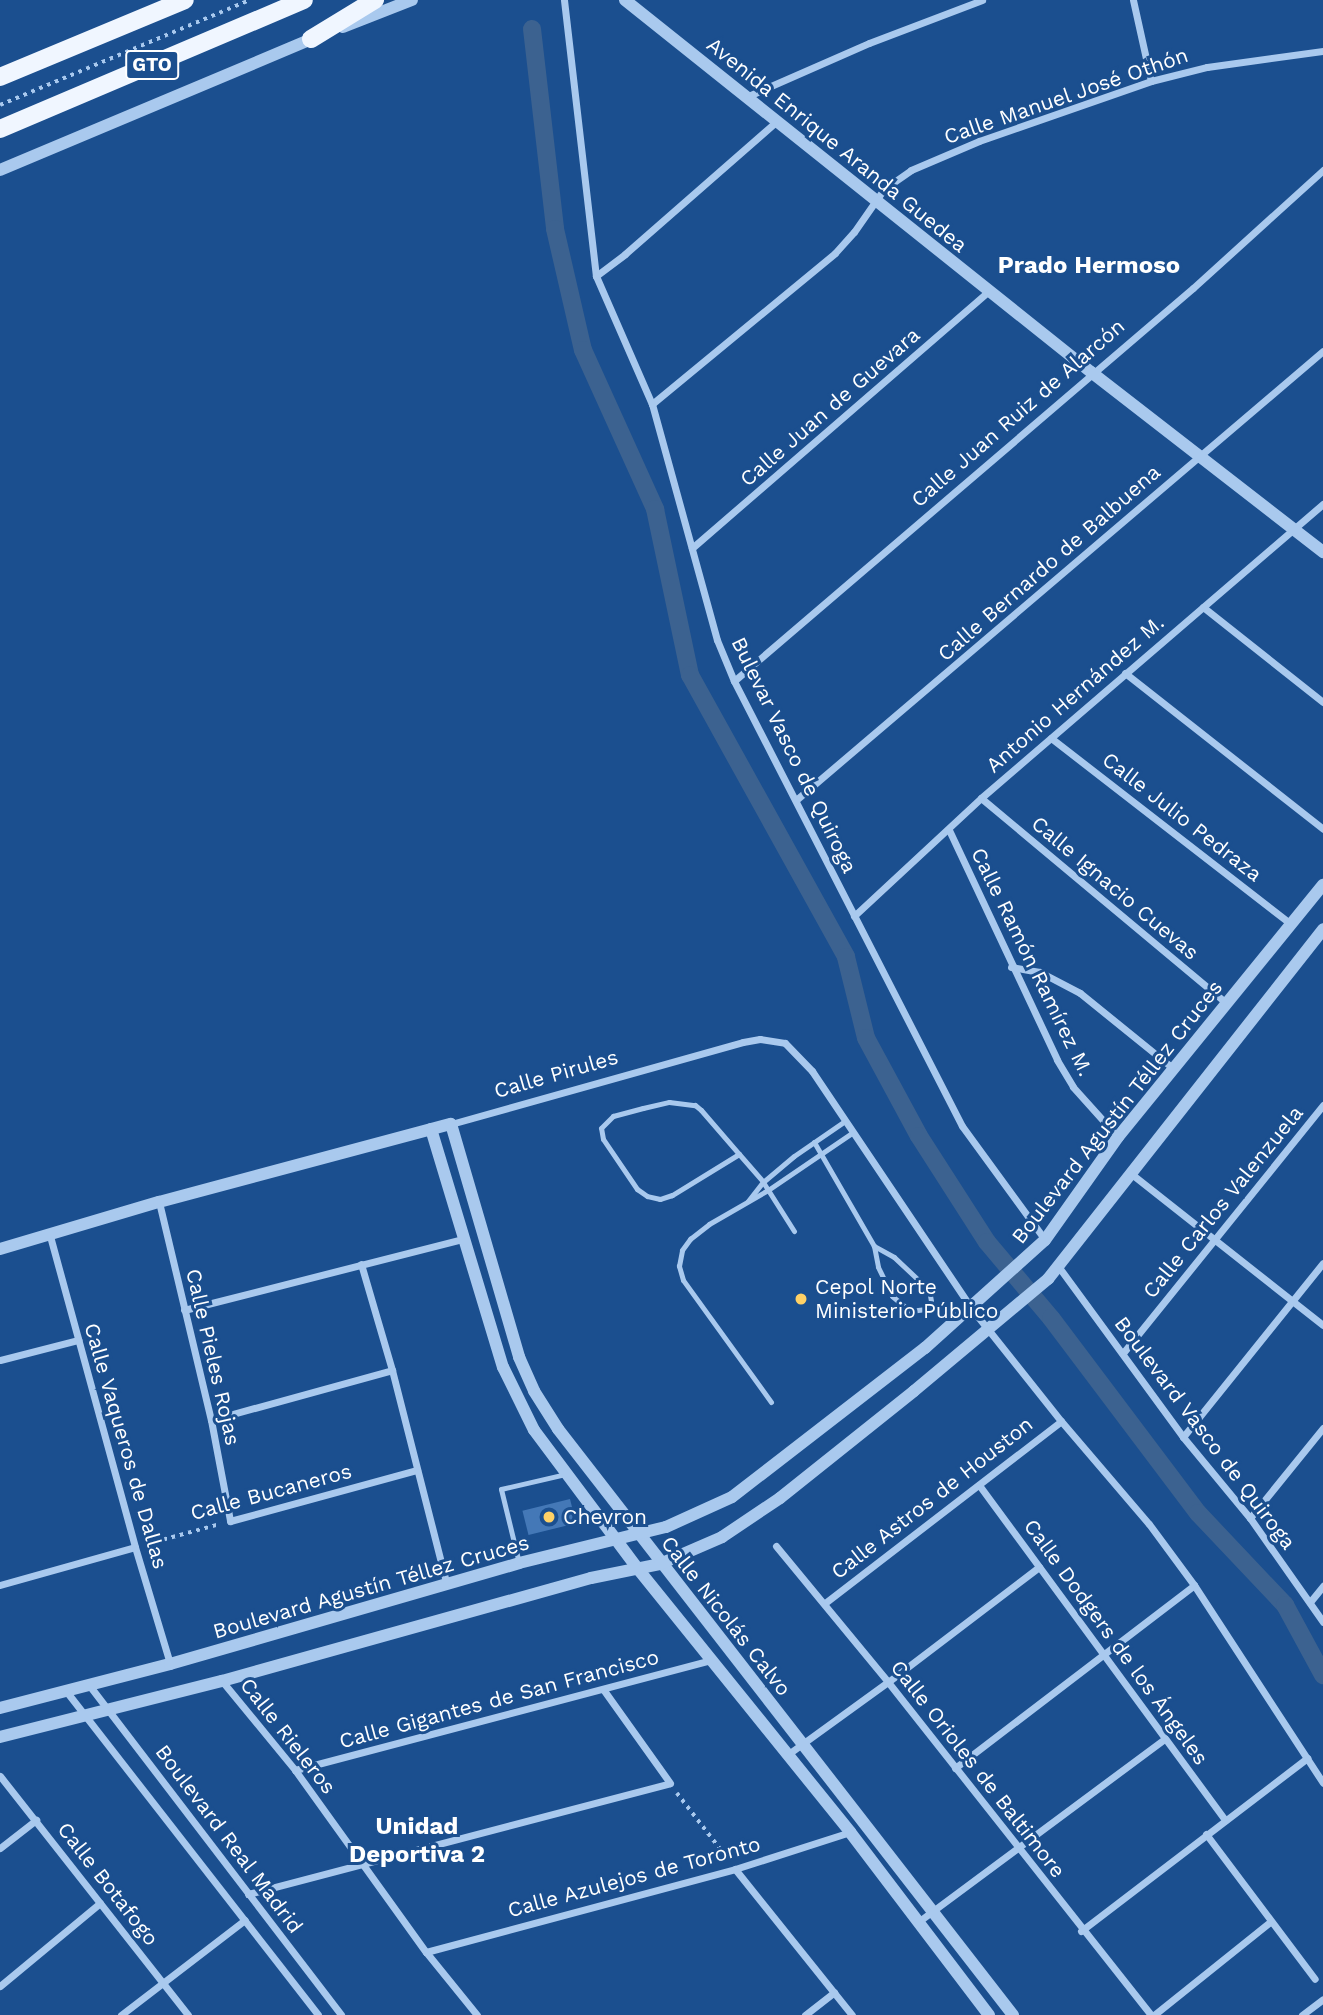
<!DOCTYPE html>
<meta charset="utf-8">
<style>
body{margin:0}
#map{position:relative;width:1323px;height:2015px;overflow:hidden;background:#1b4f8f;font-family:"Work Sans",sans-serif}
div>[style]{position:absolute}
.canal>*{height:18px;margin:-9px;padding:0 9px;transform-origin:9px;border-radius:9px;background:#3c6290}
.building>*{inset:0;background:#4478b7;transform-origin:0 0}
.path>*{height:3.5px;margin-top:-1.75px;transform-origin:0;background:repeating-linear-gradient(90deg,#a9c9ee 0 3.5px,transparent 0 8.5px)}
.service>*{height:5px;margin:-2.5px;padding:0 2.5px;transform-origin:2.5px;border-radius:2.5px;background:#a9c9ee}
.minor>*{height:7px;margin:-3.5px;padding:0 3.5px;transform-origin:3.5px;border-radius:3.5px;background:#a9c9ee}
.tertiary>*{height:12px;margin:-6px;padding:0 6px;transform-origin:6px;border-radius:6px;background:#a9c9ee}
.primary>*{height:18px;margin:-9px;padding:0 9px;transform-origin:9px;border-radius:9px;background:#f0f6ff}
.dots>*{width:19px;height:19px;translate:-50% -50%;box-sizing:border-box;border:4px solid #1b4f8f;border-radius:50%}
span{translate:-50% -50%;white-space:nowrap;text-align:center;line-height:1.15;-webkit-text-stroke:6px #1b4f8f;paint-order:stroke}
.shield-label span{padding:2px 5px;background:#1b4f8f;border:2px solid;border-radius:5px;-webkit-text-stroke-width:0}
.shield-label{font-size:19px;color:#fff;font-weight:700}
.street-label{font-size:21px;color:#fff}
.poi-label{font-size:21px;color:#fff}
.left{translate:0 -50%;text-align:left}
.quarter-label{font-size:24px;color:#fff;font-weight:700}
</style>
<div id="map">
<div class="canal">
<i style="left:532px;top:29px;width:201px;rotate:83.4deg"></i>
<i style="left:555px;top:229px;width:124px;rotate:77deg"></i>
<i style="left:583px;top:350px;width:175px;rotate:65.6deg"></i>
<i style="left:655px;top:509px;width:170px;rotate:78.1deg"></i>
<i style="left:690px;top:675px;width:322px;rotate:61deg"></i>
<i style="left:846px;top:957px;width:83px;rotate:76.1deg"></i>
<i style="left:866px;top:1038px;width:111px;rotate:61.6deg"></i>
<i style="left:919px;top:1136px;width:126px;rotate:57.3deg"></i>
<i style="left:987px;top:1242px;width:99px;rotate:49.9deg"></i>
<i style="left:1051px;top:1318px;width:244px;rotate:53deg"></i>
<i style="left:1198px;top:1513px;width:127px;rotate:46.6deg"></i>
<i style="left:1285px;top:1605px;width:80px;rotate:61.5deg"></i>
</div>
<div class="building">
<i style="left:570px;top:1499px;width:25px;height:49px;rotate:76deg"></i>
</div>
<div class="path">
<i style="left:0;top:105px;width:271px;rotate:-22.8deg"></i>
<i style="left:147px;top:1544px;width:76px;rotate:-15.3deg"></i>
<i style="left:677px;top:1793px;width:83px;rotate:52.3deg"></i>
</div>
<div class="service">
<i style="left:814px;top:1142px;width:120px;rotate:60deg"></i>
<i style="left:874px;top:1246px;width:21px;rotate:79deg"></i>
<i style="left:878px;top:1267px;width:32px;rotate:64deg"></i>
<i style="left:892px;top:1296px;width:23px;rotate:40deg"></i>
<i style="left:910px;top:1311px;width:16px;rotate:-7deg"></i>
<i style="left:926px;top:1309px;width:9px;rotate:-58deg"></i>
<i style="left:931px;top:1301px;width:11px;rotate:-100deg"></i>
<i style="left:929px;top:1290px;width:48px;rotate:-136.7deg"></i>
<i style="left:894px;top:1257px;width:23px;rotate:-151deg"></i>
<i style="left:739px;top:1154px;width:79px;rotate:148.5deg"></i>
<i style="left:672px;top:1195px;width:13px;rotate:162deg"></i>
<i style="left:660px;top:1199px;width:13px;rotate:-167deg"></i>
<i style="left:647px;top:1196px;width:12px;rotate:-145deg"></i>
<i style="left:637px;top:1189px;width:60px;rotate:-124.2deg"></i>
<i style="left:603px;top:1139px;width:11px;rotate:-100deg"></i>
<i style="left:601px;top:1128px;width:17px;rotate:-45deg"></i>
<i style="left:613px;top:1116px;width:31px;rotate:-15deg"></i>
<i style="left:643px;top:1108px;width:27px;rotate:-13deg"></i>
<i style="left:669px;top:1102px;width:26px;rotate:7deg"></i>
<i style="left:695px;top:1105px;width:8px;rotate:40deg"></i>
<i style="left:701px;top:1110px;width:58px;rotate:49.2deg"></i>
<i style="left:739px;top:1154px;width:37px;rotate:49deg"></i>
<i style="left:763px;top:1182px;width:58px;rotate:57.7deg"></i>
<i style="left:748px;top:1201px;width:24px;rotate:-52deg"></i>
<i style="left:763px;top:1182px;width:40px;rotate:-40deg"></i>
<i style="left:794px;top:1156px;width:62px;rotate:-34.5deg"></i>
<i style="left:771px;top:1402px;width:150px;rotate:-125.8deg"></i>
<i style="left:683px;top:1280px;width:15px;rotate:-106deg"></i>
<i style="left:679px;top:1266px;width:16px;rotate:-79deg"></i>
<i style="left:682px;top:1250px;width:14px;rotate:-54deg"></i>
<i style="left:690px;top:1239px;width:24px;rotate:-38deg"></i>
<i style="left:709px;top:1224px;width:68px;rotate:-30deg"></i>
<i style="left:768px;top:1190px;width:102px;rotate:-34.2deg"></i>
<i style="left:519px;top:1563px;width:76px;rotate:-103.7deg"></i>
<i style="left:501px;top:1489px;width:67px;rotate:-13deg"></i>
</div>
<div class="minor">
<i style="left:564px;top:0;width:278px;rotate:83.4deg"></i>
<i style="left:596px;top:276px;width:140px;rotate:66.4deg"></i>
<i style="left:652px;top:404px;width:245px;rotate:74.6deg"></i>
<i style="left:717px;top:640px;width:44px;rotate:67.5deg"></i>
<i style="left:734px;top:681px;width:500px;rotate:62.87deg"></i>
<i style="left:962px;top:1126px;width:141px;rotate:53.9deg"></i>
<i style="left:1133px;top:0;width:83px;rotate:77.5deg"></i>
<i style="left:746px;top:97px;width:134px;rotate:-23.7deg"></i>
<i style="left:869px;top:43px;width:121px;rotate:-20.8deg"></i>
<i style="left:596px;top:276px;width:36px;rotate:-37deg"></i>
<i style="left:625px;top:254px;width:201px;rotate:-41.2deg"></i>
<i style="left:652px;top:404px;width:237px;rotate:-39.5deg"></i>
<i style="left:835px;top:253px;width:28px;rotate:-48deg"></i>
<i style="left:854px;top:232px;width:52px;rotate:-55.1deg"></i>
<i style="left:884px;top:189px;width:33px;rotate:-35deg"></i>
<i style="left:911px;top:170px;width:74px;rotate:-23.1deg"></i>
<i style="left:979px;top:141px;width:182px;rotate:-19.2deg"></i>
<i style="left:1151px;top:81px;width:58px;rotate:-14deg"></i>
<i style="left:1207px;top:67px;width:117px;rotate:-7.9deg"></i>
<i style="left:692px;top:548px;width:394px;rotate:-40.9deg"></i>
<i style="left:1203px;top:607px;width:153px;rotate:38.4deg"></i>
<i style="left:1125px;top:673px;width:252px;rotate:38.2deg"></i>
<i style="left:734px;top:681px;width:604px;rotate:-40.57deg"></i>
<i style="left:1193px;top:288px;width:176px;rotate:-42.2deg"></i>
<i style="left:1051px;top:738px;width:304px;rotate:37.8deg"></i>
<i style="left:981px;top:798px;width:321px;rotate:39.9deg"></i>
<i style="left:796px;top:800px;width:692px;rotate:-40.43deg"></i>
<i style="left:949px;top:830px;width:254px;rotate:64.8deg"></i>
<i style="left:1057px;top:1060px;width:31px;rotate:59deg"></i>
<i style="left:1073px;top:1087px;width:67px;rotate:48deg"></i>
<i style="left:854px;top:916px;width:173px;rotate:-42.9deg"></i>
<i style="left:981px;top:798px;width:451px;rotate:-40.7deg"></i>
<i style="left:1011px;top:967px;width:29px;rotate:10deg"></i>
<i style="left:1040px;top:972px;width:45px;rotate:27.7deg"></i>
<i style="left:1080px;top:993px;width:121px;rotate:39deg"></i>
<i style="left:451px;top:1124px;width:303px;rotate:-15.7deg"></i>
<i style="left:743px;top:1042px;width:17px;rotate:-10deg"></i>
<i style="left:760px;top:1039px;width:25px;rotate:9deg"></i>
<i style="left:785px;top:1043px;width:39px;rotate:46deg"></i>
<i style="left:812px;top:1071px;width:285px;rotate:56.1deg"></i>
<i style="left:971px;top:1308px;width:144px;rotate:51.5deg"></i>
<i style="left:1061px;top:1421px;width:135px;rotate:49.5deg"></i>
<i style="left:1149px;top:1524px;width:76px;rotate:53.6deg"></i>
<i style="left:1194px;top:1585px;width:236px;rotate:56.9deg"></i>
<i style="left:1129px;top:1172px;width:247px;rotate:38.3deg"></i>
<i style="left:159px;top:1202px;width:224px;rotate:76.6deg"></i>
<i style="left:211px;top:1420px;width:103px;rotate:79.3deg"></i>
<i style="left:230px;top:1521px;width:194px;rotate:-15.3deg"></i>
<i style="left:50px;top:1236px;width:322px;rotate:74.7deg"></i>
<i style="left:135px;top:1547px;width:122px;rotate:73.3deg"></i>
<i style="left:361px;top:1264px;width:110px;rotate:73.7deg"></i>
<i style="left:392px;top:1370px;width:222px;rotate:75.7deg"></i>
<i style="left:1058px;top:1266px;width:212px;rotate:53.8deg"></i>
<i style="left:1183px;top:1437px;width:105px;rotate:50.4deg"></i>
<i style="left:1250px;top:1518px;width:127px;rotate:54.9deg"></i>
<i style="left:184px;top:1310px;width:288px;rotate:-14.3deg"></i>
<i style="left:1123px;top:1353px;width:319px;rotate:-51.1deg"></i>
<i style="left:0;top:1360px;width:81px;rotate:-14.4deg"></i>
<i style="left:211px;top:1420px;width:188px;rotate:-15.4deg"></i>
<i style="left:1183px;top:1437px;width:223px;rotate:-51.2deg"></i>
<i style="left:979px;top:1485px;width:416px;rotate:53.7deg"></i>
<i style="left:1250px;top:1518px;width:116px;rotate:-51deg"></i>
<i style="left:776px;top:1546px;width:176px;rotate:50.5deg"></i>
<i style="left:888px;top:1682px;width:424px;rotate:51.7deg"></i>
<i style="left:0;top:1585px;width:140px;rotate:-15.7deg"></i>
<i style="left:1310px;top:1602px;width:21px;rotate:-51deg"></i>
<i style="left:825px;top:1603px;width:298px;rotate:-37.6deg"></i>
<i style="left:222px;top:1681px;width:115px;rotate:50.6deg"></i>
<i style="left:295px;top:1770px;width:224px;rotate:54.3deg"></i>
<i style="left:426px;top:1952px;width:81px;rotate:51deg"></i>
<i style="left:89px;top:1685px;width:415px;rotate:52.6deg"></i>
<i style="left:66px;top:1691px;width:410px;rotate:52.1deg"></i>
<i style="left:787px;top:1755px;width:125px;rotate:-35.9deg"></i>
<i style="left:888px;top:1682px;width:190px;rotate:-37.3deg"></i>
<i style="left:955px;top:1768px;width:301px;rotate:-37.4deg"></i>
<i style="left:295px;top:1770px;width:430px;rotate:-14.8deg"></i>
<i style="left:0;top:1776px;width:304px;rotate:51.8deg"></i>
<i style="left:1206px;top:1834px;width:181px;rotate:53.1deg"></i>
<i style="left:0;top:1848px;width:46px;rotate:-37.9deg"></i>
<i style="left:735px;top:1869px;width:187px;rotate:51.3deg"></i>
<i style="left:248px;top:1894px;width:436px;rotate:-14.7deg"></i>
<i style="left:670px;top:1783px;width:115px;rotate:-125.5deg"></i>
<i style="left:918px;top:1922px;width:307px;rotate:-36.6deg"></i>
<i style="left:1081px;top:1931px;width:285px;rotate:-37.4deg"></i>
<i style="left:426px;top:1952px;width:320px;rotate:-15deg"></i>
<i style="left:735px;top:1869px;width:121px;rotate:-17.8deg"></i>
<i style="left:0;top:1986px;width:130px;rotate:-39.7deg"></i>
<i style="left:121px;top:2015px;width:156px;rotate:-37.5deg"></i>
<i style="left:805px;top:2015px;width:37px;rotate:-38deg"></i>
<i style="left:1154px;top:2015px;width:149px;rotate:-38.7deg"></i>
<i style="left:1302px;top:2015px;width:26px;rotate:-37deg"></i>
</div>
<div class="tertiary">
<i style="left:625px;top:0;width:596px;rotate:38.6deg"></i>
<i style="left:1091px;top:372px;width:294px;rotate:37.8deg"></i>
<i style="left:343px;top:27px;width:74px;rotate:-21.4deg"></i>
<i style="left:0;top:170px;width:343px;rotate:-22.8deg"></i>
<i style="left:431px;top:1129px;width:249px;rotate:73.2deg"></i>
<i style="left:503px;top:1367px;width:70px;rotate:63.8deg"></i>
<i style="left:534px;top:1430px;width:174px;rotate:53.2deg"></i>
<i style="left:638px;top:1569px;width:338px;rotate:51.1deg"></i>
<i style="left:850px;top:1832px;width:230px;rotate:52.8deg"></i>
<i style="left:0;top:1249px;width:166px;rotate:-16.5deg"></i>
<i style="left:159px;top:1202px;width:302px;rotate:-15deg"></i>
<i style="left:451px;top:1124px;width:243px;rotate:73.7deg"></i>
<i style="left:519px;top:1357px;width:37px;rotate:66deg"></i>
<i style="left:534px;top:1391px;width:45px;rotate:57.7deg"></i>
<i style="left:558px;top:1429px;width:742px;rotate:52.17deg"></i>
<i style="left:0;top:1708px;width:176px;rotate:-14.5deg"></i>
<i style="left:170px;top:1664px;width:363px;rotate:-16.1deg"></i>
<i style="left:519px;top:1563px;width:151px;rotate:-13.8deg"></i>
<i style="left:666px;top:1527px;width:72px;rotate:-24.4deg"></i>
<i style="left:732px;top:1497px;width:244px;rotate:-37.7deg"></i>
<i style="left:925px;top:1348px;width:161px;rotate:-42deg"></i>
<i style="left:1045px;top:1240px;width:126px;rotate:-54.7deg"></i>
<i style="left:1118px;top:1137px;width:325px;rotate:-50.9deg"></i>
<i style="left:0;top:1737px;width:229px;rotate:-14.2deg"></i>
<i style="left:222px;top:1681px;width:383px;rotate:-15.6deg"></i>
<i style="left:591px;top:1578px;width:70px;rotate:-11.5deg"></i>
<i style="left:660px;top:1564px;width:68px;rotate:-23.5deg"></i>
<i style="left:722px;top:1537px;width:70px;rotate:-33.9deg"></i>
<i style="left:780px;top:1498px;width:171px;rotate:-38.6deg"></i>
<i style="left:914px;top:1391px;width:175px;rotate:-39.9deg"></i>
<i style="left:1048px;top:1279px;width:445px;rotate:-51.8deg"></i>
</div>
<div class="primary">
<i style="left:311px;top:39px;width:75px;rotate:-31.4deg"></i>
<i style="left:0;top:77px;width:200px;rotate:-22.6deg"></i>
<i style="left:0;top:129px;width:330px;rotate:-23deg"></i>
</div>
<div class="dots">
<i style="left:801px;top:1299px;background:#ffd166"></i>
<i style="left:549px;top:1517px;background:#ffd166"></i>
</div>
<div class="shield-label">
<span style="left:152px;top:65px">GTO</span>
</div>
<div class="street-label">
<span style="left:1066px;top:96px;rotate:-19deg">Calle Manuel José Othón</span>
<span style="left:837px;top:145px;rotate:39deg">Avenida Enrique Aranda Guedea</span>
<span style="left:830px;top:407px;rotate:-41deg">Calle Juan de Guevara</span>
<span style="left:1018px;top:413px;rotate:-41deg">Calle Juan Ruiz de Alarcón</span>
<span style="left:1049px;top:563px;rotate:-41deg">Calle Bernardo de Balbuena</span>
<span style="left:1075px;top:694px;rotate:-41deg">Antonio Hernández M.</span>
<span style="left:794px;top:755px;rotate:64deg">Bulevar Vasco de Quiroga</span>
<span style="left:1182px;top:817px;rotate:38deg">Calle Julio Pedraza</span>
<span style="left:1115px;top:888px;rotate:40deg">Calle Ignacio Cuevas</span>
<span style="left:1032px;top:962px;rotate:64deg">Calle Ramón Ramírez M.</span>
<span style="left:556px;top:1074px;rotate:-16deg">Calle Pirules</span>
<span style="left:1117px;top:1112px;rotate:-52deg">Boulevard Agustín Téllez Cruces</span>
<span style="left:1223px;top:1202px;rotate:-51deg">Calle Carlos Valenzuela</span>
<span style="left:213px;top:1357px;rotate:77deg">Calle Pieles Rojas</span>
<span style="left:1205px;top:1433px;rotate:53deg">Boulevard Vasco de Quiroga</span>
<span style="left:126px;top:1446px;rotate:74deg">Calle Vaqueros de Dallas</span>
<span style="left:271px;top:1492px;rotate:-15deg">Calle Bucaneros</span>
<span style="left:932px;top:1498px;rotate:-38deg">Calle Astros de Houston</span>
<span style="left:371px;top:1587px;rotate:-16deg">Boulevard Agustín Téllez Cruces</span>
<span style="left:726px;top:1616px;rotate:52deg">Calle Nicolás Calvo</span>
<span style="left:1116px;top:1642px;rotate:54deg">Calle Dodgers de los Ángeles</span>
<span style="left:499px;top:1699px;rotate:-15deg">Calle Gigantes de San Francisco</span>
<span style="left:288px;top:1736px;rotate:52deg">Calle Rieleros</span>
<span style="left:978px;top:1769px;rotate:52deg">Calle Orioles de Baltimore</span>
<span style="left:229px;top:1839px;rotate:53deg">Boulevard Real Madrid</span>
<span style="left:634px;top:1877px;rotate:-15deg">Calle Azulejos de Toronto</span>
<span style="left:108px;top:1884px;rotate:52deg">Calle Botafogo</span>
</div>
<div class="poi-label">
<span class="left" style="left:815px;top:1299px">Cepol Norte<br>Ministerio Público</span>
<span class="left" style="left:563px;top:1517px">Chevron</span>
</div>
<div class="quarter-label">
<span style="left:1089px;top:266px">Prado Hermoso</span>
<span style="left:417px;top:1841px">Unidad<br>Deportiva 2</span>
</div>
</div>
